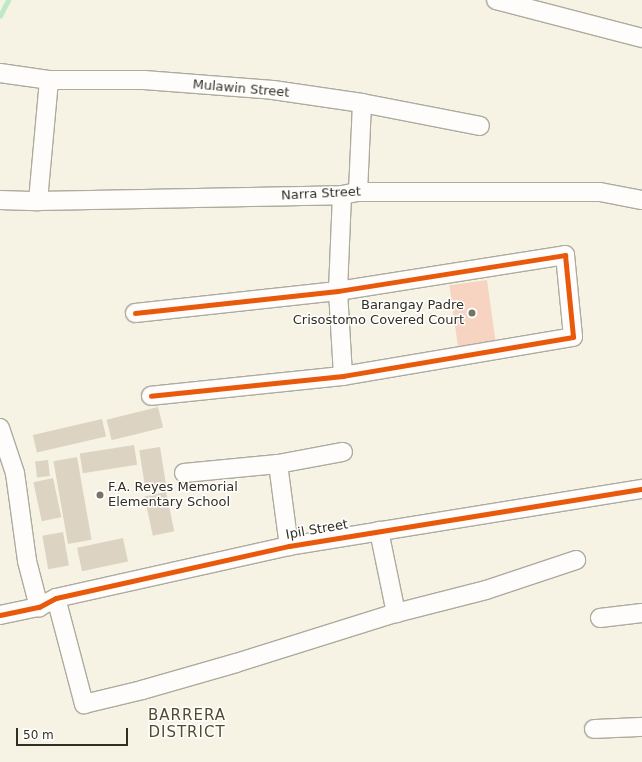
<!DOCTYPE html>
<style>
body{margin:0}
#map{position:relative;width:642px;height:762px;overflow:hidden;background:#f6f3e4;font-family:"DejaVu Sans",sans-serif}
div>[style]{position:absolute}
.green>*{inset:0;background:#f6d4c1;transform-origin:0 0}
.stream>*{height:4.5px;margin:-2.25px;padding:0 2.25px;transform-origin:2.25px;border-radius:2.25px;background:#bfe8c9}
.building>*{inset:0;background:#ddd3c3;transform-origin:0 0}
.roads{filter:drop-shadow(1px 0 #adab9e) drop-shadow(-1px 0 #adab9e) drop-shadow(0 1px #adab9e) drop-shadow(0 -1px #adab9e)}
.minor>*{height:18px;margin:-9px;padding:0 9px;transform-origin:9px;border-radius:9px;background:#fefdfb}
.cycleway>*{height:5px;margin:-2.5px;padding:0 2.5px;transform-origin:2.5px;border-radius:2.5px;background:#e8590c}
.dots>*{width:11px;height:11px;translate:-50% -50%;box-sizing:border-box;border:2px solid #fff;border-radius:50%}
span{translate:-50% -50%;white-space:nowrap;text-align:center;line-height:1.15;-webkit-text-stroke:3px #fff;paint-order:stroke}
.street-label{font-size:13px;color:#322f22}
.poi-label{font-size:13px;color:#322f22}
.right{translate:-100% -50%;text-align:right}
.left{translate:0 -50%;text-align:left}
.quarter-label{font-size:15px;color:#524c2e;letter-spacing:1px}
.scale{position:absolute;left:16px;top:728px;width:112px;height:18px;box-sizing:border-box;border:2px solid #322f22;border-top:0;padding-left:5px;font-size:12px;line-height:14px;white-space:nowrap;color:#322f22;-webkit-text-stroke:3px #fff;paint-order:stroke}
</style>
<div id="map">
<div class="green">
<i style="left:487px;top:280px;width:62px;height:38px;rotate:82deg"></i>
</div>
<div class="stream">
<i style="left:0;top:16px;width:18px;rotate:-63deg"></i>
</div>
<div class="building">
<i style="left:158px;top:407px;width:21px;height:53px;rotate:76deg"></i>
<i style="left:102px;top:419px;width:18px;height:71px;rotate:77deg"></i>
<i style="left:134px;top:445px;width:20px;height:55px;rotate:81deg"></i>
<i style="left:160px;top:447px;width:38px;height:21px;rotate:81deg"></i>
<i style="left:77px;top:457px;width:84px;height:24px;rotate:80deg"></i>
<i style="left:48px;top:460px;width:16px;height:13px;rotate:83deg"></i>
<i style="left:53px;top:478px;width:40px;height:20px;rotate:78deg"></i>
<i style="left:166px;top:492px;width:40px;height:22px;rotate:78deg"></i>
<i style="left:63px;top:532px;width:34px;height:21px;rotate:80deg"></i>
<i style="left:123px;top:538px;width:24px;height:47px;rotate:78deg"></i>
</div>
<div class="roads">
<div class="minor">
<i style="left:496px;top:0;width:151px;rotate:14.6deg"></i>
<i style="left:0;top:73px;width:49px;rotate:8.1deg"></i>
<i style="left:49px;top:80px;width:95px"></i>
<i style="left:144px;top:80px;width:129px;rotate:4.4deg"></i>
<i style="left:273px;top:90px;width:90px;rotate:8.3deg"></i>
<i style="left:362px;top:103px;width:120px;rotate:11deg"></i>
<i style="left:358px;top:192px;width:89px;rotate:-87.4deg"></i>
<i style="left:342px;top:195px;width:96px;rotate:92.4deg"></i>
<i style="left:338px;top:291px;width:85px;rotate:86.6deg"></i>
<i style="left:0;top:200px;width:38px;rotate:2deg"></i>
<i style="left:38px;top:201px;width:304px;rotate:-1.1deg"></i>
<i style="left:342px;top:195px;width:16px;rotate:-11deg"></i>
<i style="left:358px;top:192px;width:242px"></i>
<i style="left:600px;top:192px;width:43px;rotate:10.8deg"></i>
<i style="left:38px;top:201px;width:121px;rotate:-84.8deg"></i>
<i style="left:135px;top:313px;width:204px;rotate:-6.2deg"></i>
<i style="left:338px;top:291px;width:230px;rotate:-9deg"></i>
<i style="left:565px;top:255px;width:82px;rotate:84.4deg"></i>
<i style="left:573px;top:337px;width:233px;rotate:170.4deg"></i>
<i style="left:343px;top:376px;width:193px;rotate:174.1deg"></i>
<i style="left:0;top:428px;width:47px;rotate:71.6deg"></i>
<i style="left:15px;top:473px;width:89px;rotate:82.2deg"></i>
<i style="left:27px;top:561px;width:48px;rotate:75.4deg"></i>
<i style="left:278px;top:464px;width:83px;rotate:82.4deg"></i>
<i style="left:184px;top:473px;width:94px;rotate:-5.5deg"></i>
<i style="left:278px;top:464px;width:66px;rotate:-10.5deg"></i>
<i style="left:379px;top:531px;width:84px;rotate:78.3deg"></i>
<i style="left:56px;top:598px;width:110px;rotate:75.2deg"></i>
<i style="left:84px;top:704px;width:60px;rotate:-13.6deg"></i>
<i style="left:142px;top:690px;width:98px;rotate:-16deg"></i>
<i style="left:236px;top:663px;width:168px;rotate:-17.4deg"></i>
<i style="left:396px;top:613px;width:93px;rotate:-14.3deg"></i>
<i style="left:486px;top:590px;width:95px;rotate:-18.4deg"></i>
<i style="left:0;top:615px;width:40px;rotate:-12deg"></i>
<i style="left:39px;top:607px;width:19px;rotate:-28deg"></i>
<i style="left:56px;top:598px;width:239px;rotate:-12.6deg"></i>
<i style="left:289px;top:546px;width:358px;rotate:-9.2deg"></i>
<i style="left:600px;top:618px;width:42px;rotate:-6.8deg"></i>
<i style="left:594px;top:729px;width:48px;rotate:-2.4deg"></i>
</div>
</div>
<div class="cycleway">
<i style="left:135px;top:313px;width:204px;rotate:-6.2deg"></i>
<i style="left:338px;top:291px;width:230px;rotate:-9deg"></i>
<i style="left:565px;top:255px;width:82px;rotate:84.4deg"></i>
<i style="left:573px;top:337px;width:233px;rotate:170.4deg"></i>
<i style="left:343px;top:376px;width:193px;rotate:174.1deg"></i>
<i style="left:0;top:615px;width:40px;rotate:-12deg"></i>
<i style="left:39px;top:607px;width:19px;rotate:-28deg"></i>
<i style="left:56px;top:598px;width:239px;rotate:-12.6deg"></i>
<i style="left:289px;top:546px;width:358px;rotate:-9.2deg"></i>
</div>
<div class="dots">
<i style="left:472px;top:313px;background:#777466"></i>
<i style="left:100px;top:495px;background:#777466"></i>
</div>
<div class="street-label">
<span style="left:241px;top:89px;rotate:5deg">Mulawin Street</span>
<span style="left:321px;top:194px;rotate:-3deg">Narra Street</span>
<span style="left:317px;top:530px;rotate:-10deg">Ipil Street</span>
</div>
<div class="poi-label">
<span class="right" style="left:464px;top:313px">Barangay Padre<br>Crisostomo Covered Court</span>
<span class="left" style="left:108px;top:495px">F.A. Reyes Memorial<br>Elementary School</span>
</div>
<div class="quarter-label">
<span style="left:187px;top:724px">BARRERA<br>DISTRICT</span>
</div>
<div class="scale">50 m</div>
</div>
